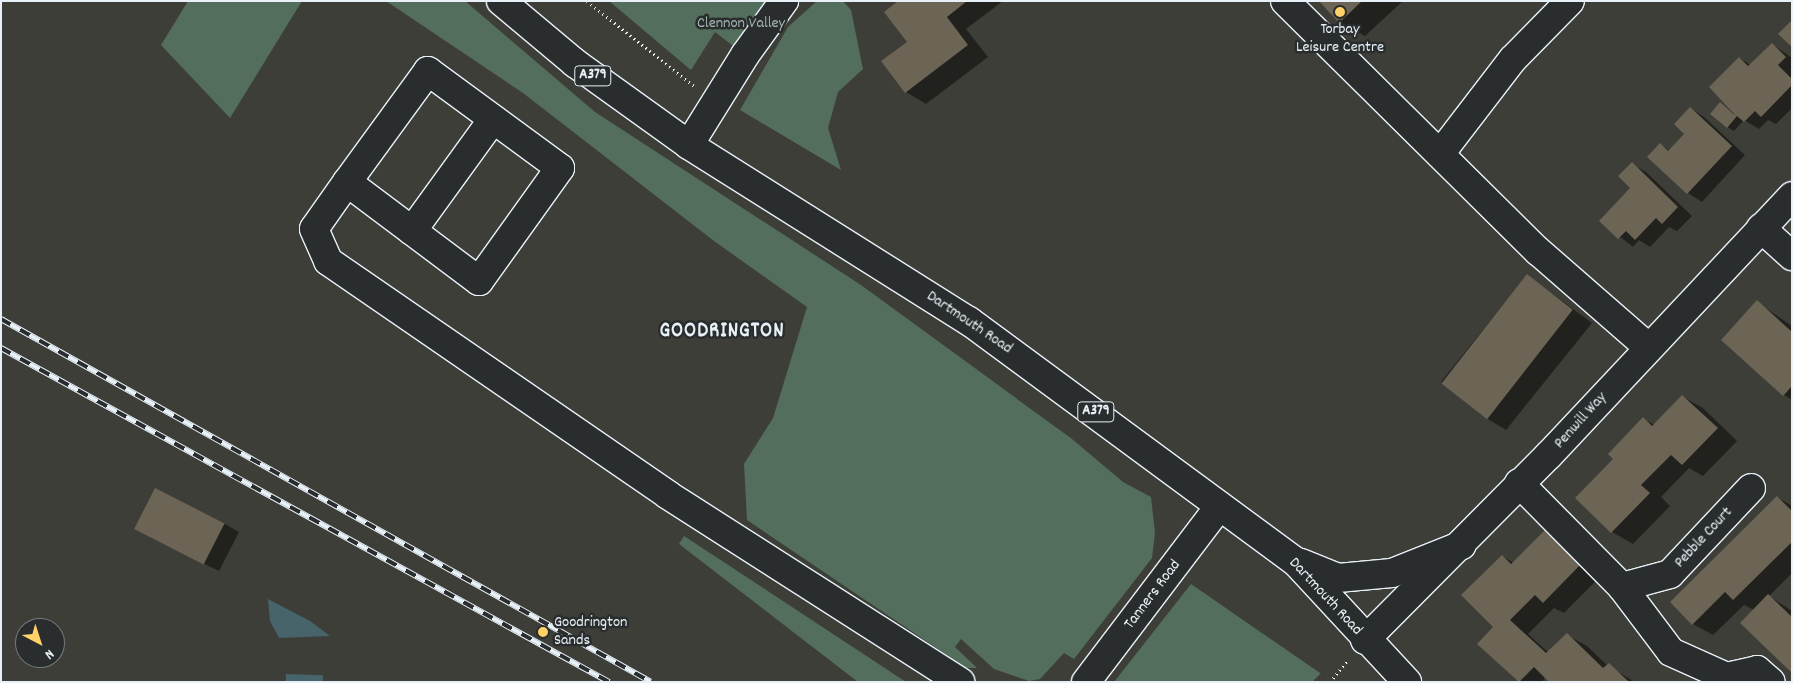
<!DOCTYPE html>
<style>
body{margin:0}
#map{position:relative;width:1793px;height:683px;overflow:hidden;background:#3e3e39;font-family:Dekko,sans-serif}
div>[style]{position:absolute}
.green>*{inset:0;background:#536e5d}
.water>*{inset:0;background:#47646b;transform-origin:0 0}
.shadow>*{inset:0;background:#0007}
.building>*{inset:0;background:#6c6454;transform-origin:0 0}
.path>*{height:3px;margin-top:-1.5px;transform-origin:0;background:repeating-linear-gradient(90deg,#e8f1f8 0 1px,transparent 0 5px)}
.roads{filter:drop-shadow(1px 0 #e8f1f8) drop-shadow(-1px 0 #e8f1f8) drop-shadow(0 1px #e8f1f8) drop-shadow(0 -1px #e8f1f8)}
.minor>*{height:28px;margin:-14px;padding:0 14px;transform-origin:14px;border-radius:14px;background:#2a2d2e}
.major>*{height:28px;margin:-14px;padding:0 14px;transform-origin:14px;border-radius:14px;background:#2a2d2e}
.rail>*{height:5.5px;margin-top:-2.75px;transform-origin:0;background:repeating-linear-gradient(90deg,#2a2d2e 0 11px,#e8f1f8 0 22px);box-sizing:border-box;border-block:1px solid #e8f1f8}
.dots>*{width:14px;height:14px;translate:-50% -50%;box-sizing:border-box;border:2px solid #2a2d2e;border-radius:50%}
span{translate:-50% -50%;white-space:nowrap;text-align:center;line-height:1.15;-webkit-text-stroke:5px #2a2d2e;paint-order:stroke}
.shield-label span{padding:1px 4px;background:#2a2d2e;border:1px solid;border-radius:4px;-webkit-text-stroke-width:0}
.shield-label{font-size:15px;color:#e8f1f8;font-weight:700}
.park-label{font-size:16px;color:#a5b6b2}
.poi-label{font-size:16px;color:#e8f1f8}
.left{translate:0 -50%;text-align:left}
.street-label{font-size:16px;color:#e8f1f8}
.district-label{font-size:21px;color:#e8f1f8;font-weight:700;letter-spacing:1px}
.frame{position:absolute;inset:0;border:2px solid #e8f1f8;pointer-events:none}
.north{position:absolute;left:15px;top:618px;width:50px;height:50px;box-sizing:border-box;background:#2a2d2e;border:1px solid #767b7f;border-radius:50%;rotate:140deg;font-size:14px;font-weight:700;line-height:20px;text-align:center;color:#e8f1f8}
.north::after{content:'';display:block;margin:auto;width:18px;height:22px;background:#ffd166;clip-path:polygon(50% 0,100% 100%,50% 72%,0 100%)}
</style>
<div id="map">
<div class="green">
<i style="clip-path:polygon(188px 1px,302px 1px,230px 118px,161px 45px)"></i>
<i style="clip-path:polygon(386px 1px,465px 1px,595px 112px,861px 285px,1072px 439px,1123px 482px,1151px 497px,1155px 533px,1152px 558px,1074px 659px,1064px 653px,1040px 679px,1029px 681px,994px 669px,961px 639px,955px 647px,977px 668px,966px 668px,747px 520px,744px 464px,773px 418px,807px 307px,714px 241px,523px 93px)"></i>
<i style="clip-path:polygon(609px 1px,784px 1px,745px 55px,715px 32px,691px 70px)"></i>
<i style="clip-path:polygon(817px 1px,843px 1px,851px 10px,863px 69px,838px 92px,828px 128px,841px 170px,740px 110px,788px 27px)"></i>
<i style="clip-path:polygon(684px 536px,906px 682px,858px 682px,679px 544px)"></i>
<i style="clip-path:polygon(1191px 584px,1320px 673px,1321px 673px,1312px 682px,1114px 682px)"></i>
</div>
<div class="water">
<i style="clip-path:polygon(268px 599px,310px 621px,330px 636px,279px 638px,270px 621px)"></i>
<i style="left:286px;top:674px;width:37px;height:8px;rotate:2deg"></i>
</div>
<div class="shadow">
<i style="clip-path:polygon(900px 1px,1003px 1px,966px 29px,988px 57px,926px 104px,906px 92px,908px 42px)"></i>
<i style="clip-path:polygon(1321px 1px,1403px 1px,1365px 36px,1339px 22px)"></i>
<i style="clip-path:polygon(1772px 44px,1792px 58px,1792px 108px,1776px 124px,1768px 120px,1759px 129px,1744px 120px,1734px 131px,1727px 127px,1720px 104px,1743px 119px,1739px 58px,1751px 65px)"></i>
<i style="clip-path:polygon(1690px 108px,1704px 117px,1745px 155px,1702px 202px,1688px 193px,1649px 157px,1660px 145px,1670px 151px,1685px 134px)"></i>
<i style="clip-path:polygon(1632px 164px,1646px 172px,1692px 216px,1677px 231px,1669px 227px,1650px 247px,1639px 240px,1633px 247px,1600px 221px,1632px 188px)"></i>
<i style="clip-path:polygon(1527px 275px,1592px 323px,1506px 430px,1486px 418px,1441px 382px)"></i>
<i style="clip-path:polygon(1757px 302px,1792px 326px,1792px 400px,1784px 395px)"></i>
<i style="clip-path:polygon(1683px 397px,1703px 408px,1737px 441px,1703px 476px,1689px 468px,1661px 497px,1670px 506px,1633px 544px,1612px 532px,1577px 498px,1615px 459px,1643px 419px,1655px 425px)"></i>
<i style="clip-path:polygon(1777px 497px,1792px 506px,1792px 573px,1769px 596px,1792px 611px,1792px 672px,1754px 610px,1744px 605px,1713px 635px,1693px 624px)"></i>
<i style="clip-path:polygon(225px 524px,239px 532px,219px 571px,150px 537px)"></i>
<i style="clip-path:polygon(1547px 531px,1601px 576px,1564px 613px,1554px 608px,1528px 634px,1549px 653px,1567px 635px,1587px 646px,1608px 666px,1635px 682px,1551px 682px,1546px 677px,1542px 682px,1522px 682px,1479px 644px,1493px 628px,1502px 556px,1514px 563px)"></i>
</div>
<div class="building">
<i style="clip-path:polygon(898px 1px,967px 1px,947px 17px,968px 45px,905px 93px,881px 61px,907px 42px,884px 12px)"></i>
<i style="clip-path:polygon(1319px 1px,1362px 1px,1339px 23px)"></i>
<i style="clip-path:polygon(1792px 20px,1792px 47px,1778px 34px)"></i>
<i style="clip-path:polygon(1772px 43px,1786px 57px,1778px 65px,1792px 79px,1792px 85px,1761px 117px,1755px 111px,1744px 122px,1737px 116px,1727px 128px,1710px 114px,1720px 102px,1736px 116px,1709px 87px,1739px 57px,1748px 66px)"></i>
<i style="clip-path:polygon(1690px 107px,1732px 146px,1687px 194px,1647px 157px,1660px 143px,1668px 151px,1684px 134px,1674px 124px)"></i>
<i style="clip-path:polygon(1632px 162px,1678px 207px,1662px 224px,1656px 218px,1635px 240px,1626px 231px,1618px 239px,1599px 221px,1630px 188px,1618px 176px)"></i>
<i style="left:1527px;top:274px;width:58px;height:139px;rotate:38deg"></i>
<i style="clip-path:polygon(1757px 300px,1792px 332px,1792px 386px,1783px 396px,1721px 340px)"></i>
<i style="clip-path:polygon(1682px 395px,1718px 428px,1682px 465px,1671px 455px,1641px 485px,1650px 493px,1611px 533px,1575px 498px,1613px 459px,1608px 454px,1643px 417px,1652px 426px)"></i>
<i style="left:155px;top:488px;width:78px;height:46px;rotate:27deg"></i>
<i style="clip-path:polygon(1777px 496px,1792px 511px,1792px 542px,1733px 600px,1725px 592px,1692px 625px,1670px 602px)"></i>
<i style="clip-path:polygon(1546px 529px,1581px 564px,1543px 603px,1535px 595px,1510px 620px,1546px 653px,1567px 633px,1603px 668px,1609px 663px,1629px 682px,1549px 682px,1534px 667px,1519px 682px,1477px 644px,1493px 627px,1461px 595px,1502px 555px,1511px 564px)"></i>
<i style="clip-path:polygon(1768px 594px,1792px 617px,1792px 673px,1740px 623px)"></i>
</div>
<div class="path">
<i style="left:587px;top:1px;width:137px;rotate:38.5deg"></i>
<i style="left:1330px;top:682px;width:27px;rotate:-51deg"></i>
</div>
<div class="roads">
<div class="minor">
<i style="left:1285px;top:1px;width:357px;rotate:44.7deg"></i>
<i style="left:1539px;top:252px;width:145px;rotate:41.1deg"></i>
<i style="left:689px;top:145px;width:106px;rotate:-58.1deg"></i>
<i style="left:745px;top:55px;width:67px;rotate:-54.2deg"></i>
<i style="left:1440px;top:154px;width:120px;rotate:-52.5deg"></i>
<i style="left:1513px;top:59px;width:81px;rotate:-45.5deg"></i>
<i style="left:347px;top:182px;width:165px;rotate:36.9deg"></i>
<i style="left:479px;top:281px;width:139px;rotate:-54.4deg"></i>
<i style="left:560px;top:168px;width:164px;rotate:-143.7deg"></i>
<i style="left:428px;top:71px;width:137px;rotate:126.1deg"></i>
<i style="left:347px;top:182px;width:57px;rotate:125.1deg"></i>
<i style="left:314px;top:229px;width:35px;rotate:66deg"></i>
<i style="left:328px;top:261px;width:413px;rotate:34.5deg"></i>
<i style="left:668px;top:495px;width:347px;rotate:32.6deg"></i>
<i style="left:1761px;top:228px;width:42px;rotate:42.1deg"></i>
<i style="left:412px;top:231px;width:138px;rotate:-54.1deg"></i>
<i style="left:1519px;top:483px;width:146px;rotate:45.3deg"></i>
<i style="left:1622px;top:587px;width:81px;rotate:53deg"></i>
<i style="left:1671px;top:652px;width:61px;rotate:24.1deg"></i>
<i style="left:1727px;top:677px;width:31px;rotate:-13deg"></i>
<i style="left:1757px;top:670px;width:18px;rotate:41deg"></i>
<i style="left:1622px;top:587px;width:50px;rotate:-15.2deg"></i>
<i style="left:1670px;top:574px;width:118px;rotate:-46.7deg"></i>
<i style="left:1365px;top:640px;width:261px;rotate:-45.2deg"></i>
<i style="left:1549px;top:455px;width:355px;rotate:-46.8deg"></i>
<i style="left:1086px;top:682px;width:220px;rotate:-52.8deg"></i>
</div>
<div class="major">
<i style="left:501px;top:1px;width:97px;rotate:40deg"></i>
<i style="left:575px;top:63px;width:140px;rotate:35.7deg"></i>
<i style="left:689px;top:145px;width:331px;rotate:32.2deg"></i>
<i style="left:969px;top:321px;width:405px;rotate:36.4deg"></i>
<i style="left:1295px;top:561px;width:165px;rotate:47.2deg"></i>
<i style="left:1301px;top:563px;width:40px;rotate:22deg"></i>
<i style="left:1338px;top:578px;width:54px;rotate:-5.3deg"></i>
<i style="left:1392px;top:573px;width:75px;rotate:-21.8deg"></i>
</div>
</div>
<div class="rail">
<i style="left:1px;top:319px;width:744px;rotate:29.18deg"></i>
<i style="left:1px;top:348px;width:694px;rotate:28.78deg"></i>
</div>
<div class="dots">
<i style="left:1340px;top:12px;background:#ffd166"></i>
<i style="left:543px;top:632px;background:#ffd166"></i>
</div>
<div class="shield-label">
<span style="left:593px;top:76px">A379</span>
<span style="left:1096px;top:412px">A379</span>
</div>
<div class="park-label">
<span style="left:741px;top:24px">Clennon Valley</span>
</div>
<div class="poi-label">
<span style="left:1340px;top:39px">Torbay<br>Leisure Centre</span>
<span class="left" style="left:554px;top:632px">Goodrington<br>Sands</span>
</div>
<div class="street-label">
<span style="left:969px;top:323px;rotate:34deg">Dartmouth Road</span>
<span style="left:1581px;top:421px;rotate:-48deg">Penwill Way</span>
<span style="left:1704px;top:538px;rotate:-47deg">Pebble Court</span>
<span style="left:1153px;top:595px;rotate:-53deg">Tanners Road</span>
<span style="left:1325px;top:597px;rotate:47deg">Dartmouth Road</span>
</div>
<div class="district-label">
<span style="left:722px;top:332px">GOODRINGTON</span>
</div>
<div class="frame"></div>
<div class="north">N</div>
</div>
